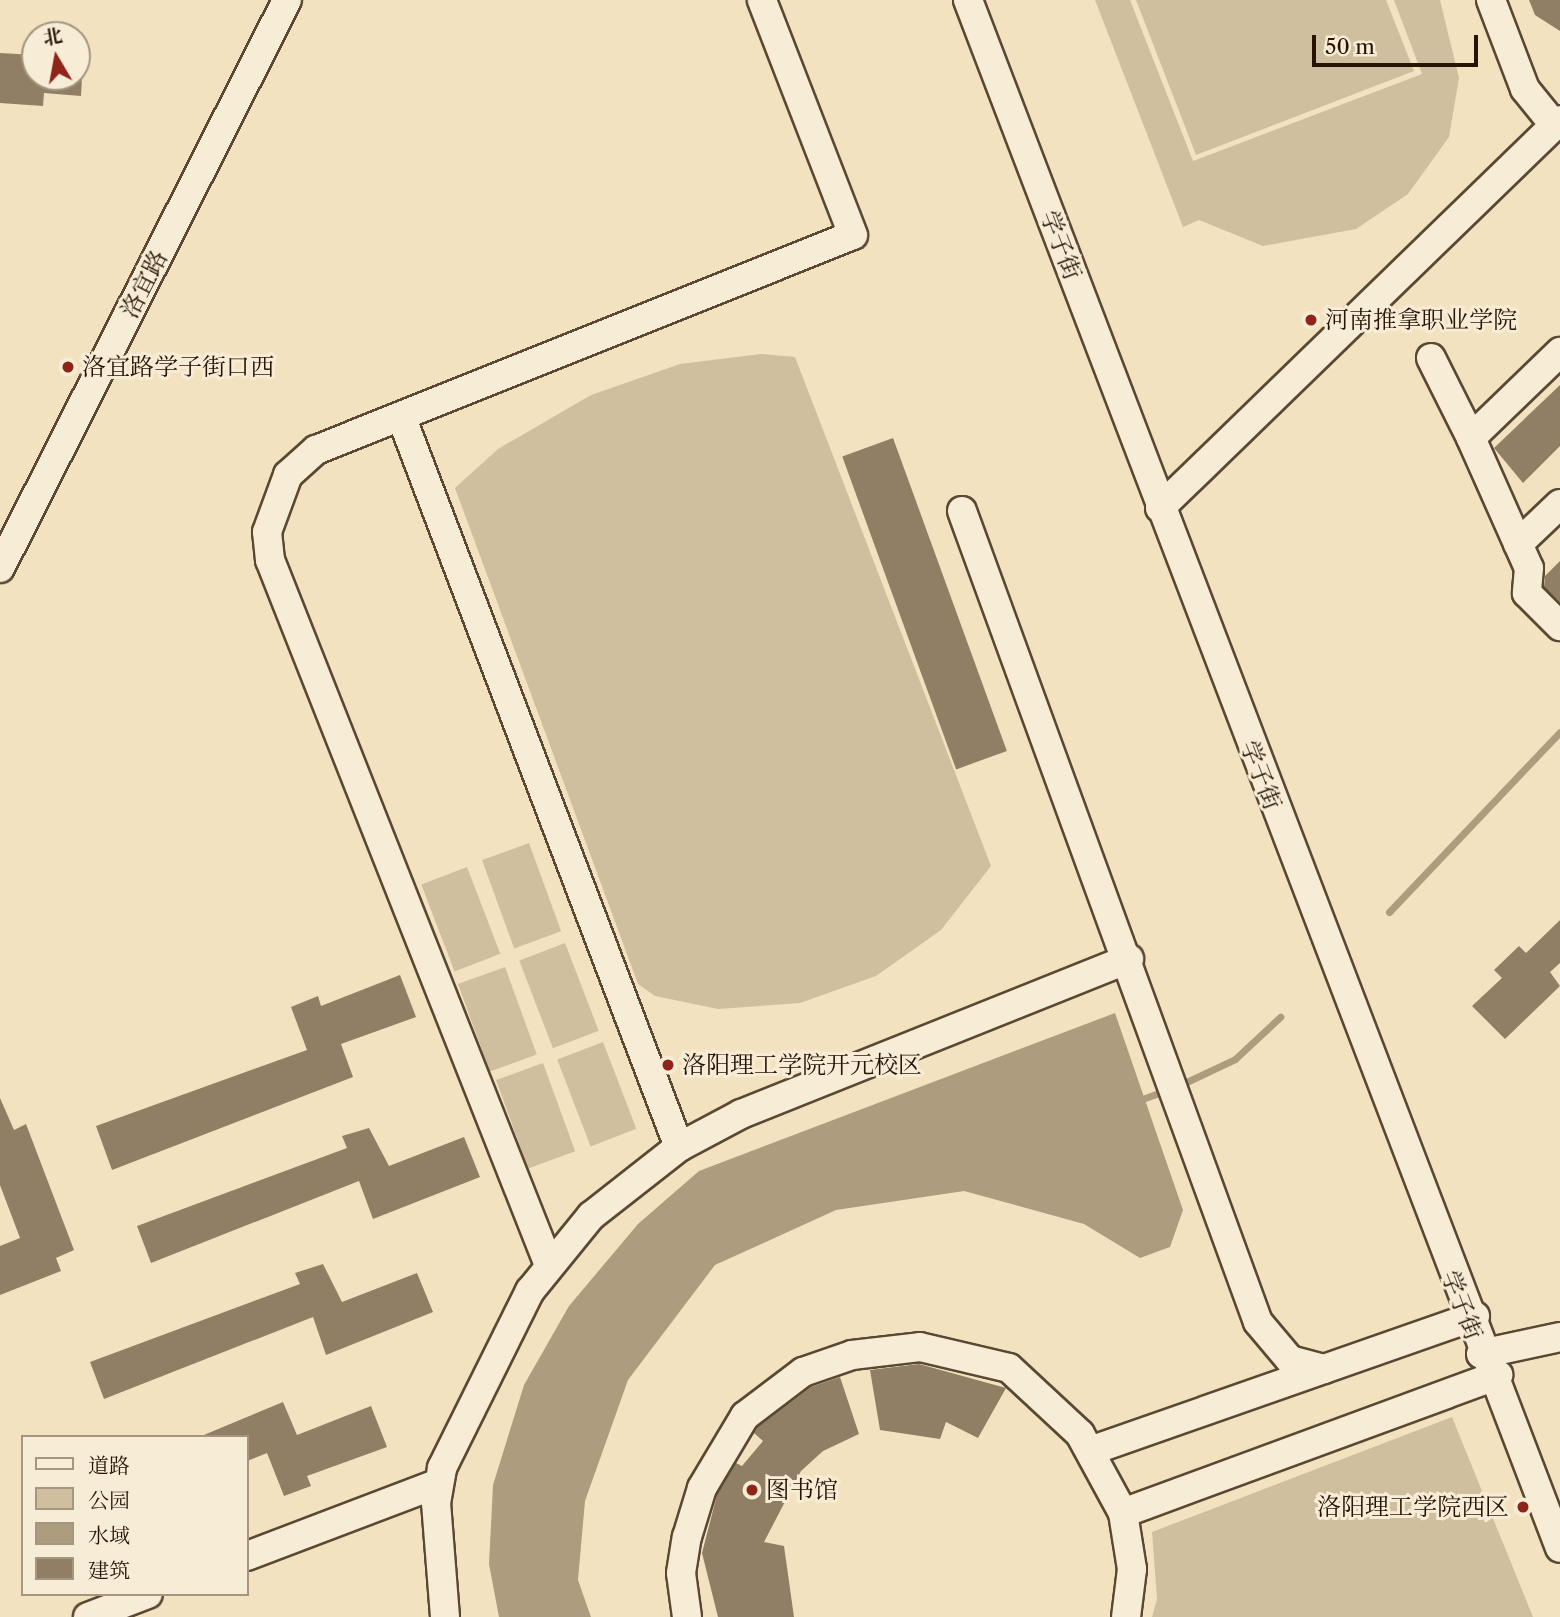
<!DOCTYPE html>
<meta charset="utf-8">
<style>
body{margin:0}
#map{position:relative;width:1560px;height:1617px;overflow:hidden;background:#f3e2bf;font-family:"Libre Caslon Text","Noto Serif SC",serif}
div>[style]{position:absolute}
.green>*{inset:0;background:#d0bf9f;transform-origin:0 0}
.water>*{inset:0;background:#ae9c7f}
.stream>*{height:7px;margin:-3.5px;padding:0 3.5px;transform-origin:3.5px;border-radius:3.5px;background:#ae9c7f}
.building>*{inset:0;background:#917f65;transform-origin:0 0}
.roads{filter:drop-shadow(2px 0 #5a4833) drop-shadow(-2px 0 #5a4833) drop-shadow(0 2px #5a4833) drop-shadow(0 -2px #5a4833)}
.minor>*{height:28px;margin:-14px;padding:0 14px;transform-origin:14px;border-radius:14px;background:#f7ecd5}
.dots>*{width:19px;height:19px;translate:-50% -50%;box-sizing:border-box;border:4px solid #f7ecd5;border-radius:50%}
span{translate:-50% -50%;white-space:nowrap;text-align:center;line-height:1.15;-webkit-text-stroke:6px #f7ecd5;paint-order:stroke}
.street-label{font-size:24px;color:#271404}
.poi-label{font-size:24px;color:#271404}
.left{translate:0 -50%;text-align:left}
.right{translate:-100% -50%;text-align:right}
.legend{position:absolute;left:21px;top:1435px;width:228px;height:161px;box-sizing:border-box;background:#f7ecd5;border:2px solid #a49681;margin:0;padding:9px 12px;list-style:none;font-size:21px;color:#271404}
.legend li{display:flex;align-items:center;gap:14px;height:35px}
.legend b{width:35px;border:2px solid #a49681}
.north{position:absolute;left:21px;top:21px;width:70px;height:70px;box-sizing:border-box;background:#f7ecd5;border:2px solid #a49681;border-radius:50%;rotate:350deg;font-size:19px;font-weight:700;line-height:28px;text-align:center;color:#271404}
.north::after{content:'';display:block;margin:auto;width:24px;height:32px;background:#8f2418;clip-path:polygon(50% 0,100% 100%,50% 72%,0 100%)}
.scale{position:absolute;left:1312px;top:35px;width:166px;height:32px;box-sizing:border-box;border:4px solid #271404;border-top:0;padding-left:9px;font-size:21px;line-height:24px;white-space:nowrap;color:#271404;-webkit-text-stroke:5px #f7ecd5;paint-order:stroke}
</style>
<div id="map">
<div class="green">
<i style="clip-path:polygon(1095px 0,1130px 0,1193px 161px,1422px 74px,1394px 0,1440px 0,1459px 78px,1449px 137px,1408px 194px,1356px 229px,1263px 246px,1199px 220px,1183px 227px)"></i>
<i style="clip-path:polygon(1136px 0,1386px 0,1414px 71px,1196px 155px)"></i>
<i style="clip-path:polygon(761px 354px,795px 357px,991px 866px,941px 930px,876px 976px,800px 1003px,718px 1009px,655px 996px,638px 984px,455px 488px,498px 449px,591px 395px,680px 364px)"></i>
<i style="left:529px;top:843px;width:94px;height:50px;rotate:70deg"></i>
<i style="left:467px;top:867px;width:93px;height:49px;rotate:69deg"></i>
<i style="left:565px;top:943px;width:94px;height:49px;rotate:69deg"></i>
<i style="left:505px;top:967px;width:93px;height:50px;rotate:70deg"></i>
<i style="left:603px;top:1042px;width:93px;height:49px;rotate:69deg"></i>
<i style="left:543px;top:1063px;width:94px;height:50px;rotate:70deg"></i>
<i style="clip-path:polygon(1452px 1417px,1533px 1617px,1152px 1617px,1157px 1599px,1152px 1532px)"></i>
</div>
<div class="water">
<i style="clip-path:polygon(1115px 1013px,1183px 1210px,1170px 1247px,1140px 1258px,1084px 1224px,964px 1191px,836px 1210px,715px 1265px,628px 1380px,585px 1501px,578px 1580px,591px 1617px,499px 1617px,489px 1564px,493px 1485px,524px 1385px,569px 1306px,638px 1224px,699px 1171px)"></i>
</div>
<div class="stream">
<i style="left:1389px;top:912px;width:248px;rotate:-46.5deg"></i>
<i style="left:1178px;top:1086px;width:63px;rotate:-25.3deg"></i>
<i style="left:1235px;top:1059px;width:62px;rotate:-43deg"></i>
<i style="left:1145px;top:1098px;width:23px;rotate:-20deg"></i>
</div>
<div class="building">
<i style="clip-path:polygon(1529px 0,1560px 0,1560px 31px,1535px 15px)"></i>
<i style="clip-path:polygon(0 53px,35px 55px,35px 77px,82px 77px,81px 96px,44px 93px,43px 106px,0 103px)"></i>
<i style="clip-path:polygon(1560px 385px,1560px 446px,1523px 483px,1494px 448px)"></i>
<i style="left:893px;top:438px;width:333px;height:54px;rotate:70deg"></i>
<i style="clip-path:polygon(1560px 561px,1560px 602px,1544px 587px,1545px 576px)"></i>
<i style="clip-path:polygon(1560px 920px,1560px 963px,1550px 972px,1560px 986px,1505px 1039px,1472px 1006px,1502px 978px,1494px 970px,1519px 946px,1526px 953px)"></i>
<i style="clip-path:polygon(400px 975px,416px 1017px,341px 1044px,353px 1077px,112px 1170px,96px 1126px,307px 1050px,291px 1007px,318px 996px,321px 1006px)"></i>
<i style="clip-path:polygon(0 1098px,14px 1130px,26px 1124px,74px 1250px,56px 1258px,61px 1271px,0 1295px,0 1246px,20px 1238px,0 1185px)"></i>
<i style="clip-path:polygon(369px 1128px,389px 1166px,464px 1137px,480px 1177px,373px 1219px,359px 1181px,151px 1263px,137px 1226px,347px 1148px,342px 1136px)"></i>
<i style="clip-path:polygon(323px 1264px,342px 1302px,417px 1273px,433px 1312px,326px 1355px,313px 1317px,104px 1399px,90px 1362px,300px 1284px,295px 1273px)"></i>
<i style="clip-path:polygon(919px 1364px,1006px 1388px,978px 1438px,946px 1422px,940px 1439px,880px 1430px,870px 1370px)"></i>
<i style="clip-path:polygon(840px 1377px,859px 1434px,823px 1451px,801px 1471px,764px 1542px,784px 1546px,794px 1617px,718px 1617px,702px 1553px,717px 1495px,736px 1463px,742px 1466px,763px 1441px,754px 1433px,758px 1427px,811px 1387px)"></i>
<i style="clip-path:polygon(283px 1402px,297px 1435px,371px 1406px,387px 1447px,307px 1476px,311px 1486px,284px 1496px,267px 1453px,247px 1461px,247px 1437px,199px 1437px)"></i>
</div>
<div class="roads">
<div class="minor">
<i style="left:968px;top:0;width:1657px;rotate:69.07deg"></i>
<i style="left:1491px;top:0;width:95px;rotate:69.1deg"></i>
<i style="left:1525px;top:89px;width:48px;rotate:51deg"></i>
<i style="left:1431px;top:358px;width:89px;rotate:63.4deg"></i>
<i style="left:1471px;top:438px;width:124px;rotate:-44deg"></i>
<i style="left:401px;top:416px;width:782px;rotate:69.18deg"></i>
<i style="left:1471px;top:438px;width:142px;rotate:66deg"></i>
<i style="left:1529px;top:568px;width:25px;rotate:95deg"></i>
<i style="left:1527px;top:593px;width:47px;rotate:45deg"></i>
<i style="left:1160px;top:508px;width:557px;rotate:-44.13deg"></i>
<i style="left:962px;top:511px;width:863px;rotate:69.95deg"></i>
<i style="left:1258px;top:1322px;width:50px;rotate:49.9deg"></i>
<i style="left:1290px;top:1360px;width:35px;rotate:15deg"></i>
<i style="left:1518px;top:544px;width:58px;rotate:-43.6deg"></i>
<i style="left:0;top:568px;width:636px;rotate:-63.19deg"></i>
<i style="left:549px;top:1265px;width:758px;rotate:-111.59deg"></i>
<i style="left:270px;top:560px;width:28px;rotate:-96deg"></i>
<i style="left:267px;top:532px;width:61px;rotate:-69.8deg"></i>
<i style="left:288px;top:475px;width:38px;rotate:-42deg"></i>
<i style="left:316px;top:450px;width:578px;rotate:-21.82deg"></i>
<i style="left:853px;top:235px;width:252px;rotate:-111.2deg"></i>
<i style="left:1481px;top:1354px;width:81px;rotate:-12.1deg"></i>
<i style="left:1090px;top:1451px;width:408px;rotate:-19.3deg"></i>
<i style="left:1123px;top:1513px;width:400px;rotate:-20.2deg"></i>
<i style="left:247px;top:1556px;width:205px;rotate:-20.8deg"></i>
<i style="left:88px;top:1617px;width:64px;rotate:-21deg"></i>
<i style="left:445px;top:1617px;width:114px;rotate:-94.5deg"></i>
<i style="left:436px;top:1503px;width:36px;rotate:-80deg"></i>
<i style="left:442px;top:1468px;width:198px;rotate:-63.6deg"></i>
<i style="left:530px;top:1291px;width:97px;rotate:-50.9deg"></i>
<i style="left:591px;top:1216px;width:112px;rotate:-38.1deg"></i>
<i style="left:679px;top:1147px;width:70px;rotate:-28deg"></i>
<i style="left:741px;top:1114px;width:418px;rotate:-21.8deg"></i>
<i style="left:687px;top:1617px;width:44px;rotate:-97.8deg"></i>
<i style="left:681px;top:1573px;width:36px;rotate:-81deg"></i>
<i style="left:687px;top:1537px;width:51px;rotate:-73deg"></i>
<i style="left:702px;top:1488px;width:84px;rotate:-59.2deg"></i>
<i style="left:745px;top:1416px;width:73px;rotate:-37.2deg"></i>
<i style="left:803px;top:1372px;width:52px;rotate:-19.1deg"></i>
<i style="left:852px;top:1355px;width:68px;rotate:-6.7deg"></i>
<i style="left:920px;top:1347px;width:91px;rotate:13.3deg"></i>
<i style="left:1009px;top:1368px;width:97px;rotate:42.9deg"></i>
<i style="left:1080px;top:1434px;width:90px;rotate:61.4deg"></i>
<i style="left:1123px;top:1513px;width:57px;rotate:80.9deg"></i>
<i style="left:1132px;top:1569px;width:48px;rotate:97.1deg"></i>
</div>
</div>
<div class="dots">
<i style="left:1311px;top:320px;background:#8f2418"></i>
<i style="left:68px;top:367px;background:#8f2418"></i>
<i style="left:668px;top:1065px;background:#8f2418"></i>
<i style="left:752px;top:1490px;background:#8f2418"></i>
<i style="left:1523px;top:1507px;background:#8f2418"></i>
</div>
<div class="street-label">
<span style="left:1061px;top:245px;rotate:69deg">学子街</span>
<span style="left:144px;top:284px;rotate:-63deg">洛宜路</span>
<span style="left:1261px;top:775px;rotate:69deg">学子街</span>
<span style="left:1462px;top:1305px;rotate:69deg">学子街</span>
</div>
<div class="poi-label">
<span class="left" style="left:1325px;top:320px">河南推拿职业学院</span>
<span class="left" style="left:82px;top:367px">洛宜路学子街口西</span>
<span class="left" style="left:682px;top:1065px">洛阳理工学院开元校区</span>
<span class="left" style="left:766px;top:1490px">图书馆</span>
<span class="right" style="left:1509px;top:1507px">洛阳理工学院西区</span>
</div>
<ul class="legend">
<li><b style="height:9px;background:#f7ecd5"></b>道路</li>
<li><b style="height:19px;background:#d0bf9f"></b>公园</li>
<li><b style="height:19px;background:#ae9c7f"></b>水域</li>
<li><b style="height:19px;background:#917f65"></b>建筑</li>
</ul>
<div class="north">北</div>
<div class="scale">50 m</div>
</div>
